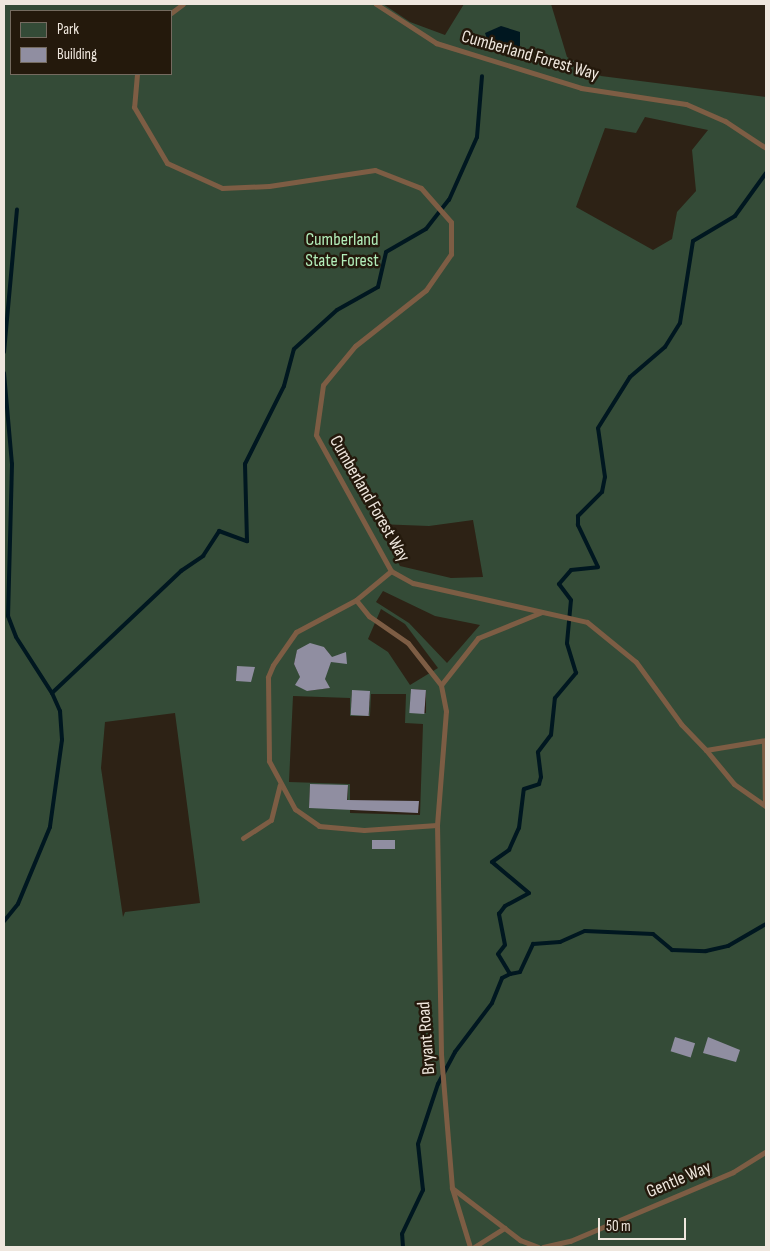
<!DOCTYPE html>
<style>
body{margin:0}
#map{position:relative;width:770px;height:1251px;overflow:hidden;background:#2d2215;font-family:"Sofia Sans Condensed",sans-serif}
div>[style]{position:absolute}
.green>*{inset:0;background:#344b37}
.water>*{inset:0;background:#001720}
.stream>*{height:4px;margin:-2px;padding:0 2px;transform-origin:2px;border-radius:2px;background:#001720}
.building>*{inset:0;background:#908ea1;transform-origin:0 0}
.lane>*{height:5px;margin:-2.5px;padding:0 2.5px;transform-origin:2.5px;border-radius:2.5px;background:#7d5d44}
span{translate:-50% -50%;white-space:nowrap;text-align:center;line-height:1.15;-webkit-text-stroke:5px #24190c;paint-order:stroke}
.street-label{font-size:18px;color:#efe7de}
.park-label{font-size:18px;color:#b2edb9}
.frame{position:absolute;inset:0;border:5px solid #efe7de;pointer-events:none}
.legend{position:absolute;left:10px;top:10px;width:162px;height:65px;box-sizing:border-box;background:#24190c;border:1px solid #756b60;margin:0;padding:6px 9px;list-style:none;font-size:15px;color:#efe7de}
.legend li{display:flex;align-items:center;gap:10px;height:25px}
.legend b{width:25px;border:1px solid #756b60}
.scale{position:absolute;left:598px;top:1218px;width:88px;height:22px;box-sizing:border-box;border:2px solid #efe7de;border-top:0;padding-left:6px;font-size:15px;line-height:18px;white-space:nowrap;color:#efe7de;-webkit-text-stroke:4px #24190c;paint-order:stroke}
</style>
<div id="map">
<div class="green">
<i style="clip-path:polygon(evenodd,4px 4px,383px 4px,410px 22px,445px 35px,464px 4px,551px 4px,567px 57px,601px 76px,766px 97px,766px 1247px,4px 1247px,4px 4px,11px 11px,171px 11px,171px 74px,11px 74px,11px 11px,4px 4px,645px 117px,708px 130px,692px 150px,696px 191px,677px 212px,672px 239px,653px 250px,576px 207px,605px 128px,636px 133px,645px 117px,4px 4px,473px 520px,483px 577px,451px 578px,400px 566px,377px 524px,429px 526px,473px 520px,4px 4px,383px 591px,435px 616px,480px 625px,447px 663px,409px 623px,376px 602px,383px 591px,4px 4px,381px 609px,405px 624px,438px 668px,410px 685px,388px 652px,368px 639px,381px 609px,4px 4px,324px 647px,331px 656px,324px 677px,329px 688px,307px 691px,294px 664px,297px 651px,324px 647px,4px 4px,412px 689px,426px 690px,426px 713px,411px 713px,412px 689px,4px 4px,352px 691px,370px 691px,369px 715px,351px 714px,352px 691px,4px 4px,371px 694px,406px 694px,405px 723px,423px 724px,420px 815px,350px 813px,350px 784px,289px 782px,293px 696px,350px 698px,350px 716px,370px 716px,371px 694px,4px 4px,175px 713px,200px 903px,125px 912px,123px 917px,101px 768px,105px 722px,175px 713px,4px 4px,310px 784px,348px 786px,347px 809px,309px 807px,310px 784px)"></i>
</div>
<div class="water">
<i style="clip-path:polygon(501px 26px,520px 32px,520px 48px,490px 48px,485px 33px)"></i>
</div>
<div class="stream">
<i style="left:4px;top:352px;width:143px;rotate:-84.8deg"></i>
<i style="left:4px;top:373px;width:91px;rotate:85deg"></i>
<i style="left:12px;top:464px;width:152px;rotate:91.5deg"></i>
<i style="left:8px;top:616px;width:22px;rotate:69deg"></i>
<i style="left:16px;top:637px;width:67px;rotate:57.3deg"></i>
<i style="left:52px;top:693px;width:20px;rotate:66deg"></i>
<i style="left:60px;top:711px;width:29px;rotate:86deg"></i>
<i style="left:62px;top:740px;width:88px;rotate:97.9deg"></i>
<i style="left:50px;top:827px;width:83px;rotate:112.6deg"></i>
<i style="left:18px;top:904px;width:22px;rotate:129deg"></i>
<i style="left:52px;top:693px;width:178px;rotate:-43.4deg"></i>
<i style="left:181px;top:571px;width:27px;rotate:-34deg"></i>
<i style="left:203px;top:556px;width:30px;rotate:-57deg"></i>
<i style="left:219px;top:531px;width:30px;rotate:20deg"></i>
<i style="left:247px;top:541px;width:77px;rotate:-91.5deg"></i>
<i style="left:245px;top:464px;width:87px;rotate:-63.4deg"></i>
<i style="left:284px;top:386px;width:38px;rotate:-75deg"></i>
<i style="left:294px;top:349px;width:58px;rotate:-42.2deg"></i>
<i style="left:337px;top:310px;width:47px;rotate:-29.3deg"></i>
<i style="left:378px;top:287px;width:36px;rotate:-77deg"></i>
<i style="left:386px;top:252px;width:46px;rotate:-29.9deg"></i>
<i style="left:426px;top:229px;width:37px;rotate:-52deg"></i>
<i style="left:449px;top:200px;width:69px;rotate:-66deg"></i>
<i style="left:477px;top:137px;width:61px;rotate:-85.3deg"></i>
<i style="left:510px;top:974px;width:10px;rotate:-11deg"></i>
<i style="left:520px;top:972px;width:31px;rotate:-65deg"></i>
<i style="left:533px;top:944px;width:27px;rotate:-4deg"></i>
<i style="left:560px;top:942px;width:27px;rotate:-24deg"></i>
<i style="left:585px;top:931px;width:68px;rotate:2.5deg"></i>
<i style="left:653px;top:934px;width:25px;rotate:40deg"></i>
<i style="left:672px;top:950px;width:34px;rotate:2deg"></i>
<i style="left:706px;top:951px;width:23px;rotate:-13deg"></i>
<i style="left:728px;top:946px;width:44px;rotate:-30.1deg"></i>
<i style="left:403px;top:1247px;width:13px;rotate:-94deg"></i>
<i style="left:402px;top:1234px;width:49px;rotate:-64.5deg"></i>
<i style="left:423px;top:1190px;width:46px;rotate:-96.2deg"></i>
<i style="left:418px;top:1144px;width:63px;rotate:-71.6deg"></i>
<i style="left:438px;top:1084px;width:36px;rotate:-62deg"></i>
<i style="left:455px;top:1052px;width:61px;rotate:-52.9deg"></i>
<i style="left:492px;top:1003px;width:27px;rotate:-68deg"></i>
<i style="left:502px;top:978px;width:9px;rotate:-27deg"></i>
<i style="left:510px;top:974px;width:23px;rotate:-121deg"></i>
<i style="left:498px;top:954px;width:11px;rotate:-52deg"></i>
<i style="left:505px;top:945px;width:32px;rotate:-101deg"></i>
<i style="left:499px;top:914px;width:10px;rotate:-53deg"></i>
<i style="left:505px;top:906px;width:27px;rotate:-28deg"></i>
<i style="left:529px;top:893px;width:48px;rotate:-140deg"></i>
<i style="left:492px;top:862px;width:21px;rotate:-35deg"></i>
<i style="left:509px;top:850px;width:24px;rotate:-66deg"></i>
<i style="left:519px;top:828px;width:39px;rotate:-83deg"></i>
<i style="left:524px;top:789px;width:16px;rotate:-18deg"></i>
<i style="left:539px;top:784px;width:7px;rotate:-74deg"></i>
<i style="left:541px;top:777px;width:25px;rotate:-97deg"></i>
<i style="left:538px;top:752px;width:21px;rotate:-53deg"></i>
<i style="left:551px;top:735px;width:37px;rotate:-84deg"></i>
<i style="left:555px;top:698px;width:33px;rotate:-50deg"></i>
<i style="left:576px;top:673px;width:31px;rotate:-107deg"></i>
<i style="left:567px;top:643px;width:43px;rotate:-84.7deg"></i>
<i style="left:571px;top:600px;width:20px;rotate:-127deg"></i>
<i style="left:559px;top:584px;width:18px;rotate:-49deg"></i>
<i style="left:571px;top:570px;width:27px;rotate:-6deg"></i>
<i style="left:598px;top:567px;width:47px;rotate:-115.5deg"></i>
<i style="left:578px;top:525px;width:9px;rotate:-90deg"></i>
<i style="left:578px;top:516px;width:34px;rotate:-45deg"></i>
<i style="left:602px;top:492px;width:15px;rotate:-79deg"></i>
<i style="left:605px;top:477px;width:49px;rotate:-98.1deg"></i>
<i style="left:598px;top:428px;width:60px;rotate:-57.9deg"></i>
<i style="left:630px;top:377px;width:46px;rotate:-40.6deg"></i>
<i style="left:665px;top:347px;width:28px;rotate:-58deg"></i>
<i style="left:680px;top:323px;width:83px;rotate:-81deg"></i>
<i style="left:693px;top:241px;width:49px;rotate:-30.8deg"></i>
<i style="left:735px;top:216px;width:53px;rotate:-54.2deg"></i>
</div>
<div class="building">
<i style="clip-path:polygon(310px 643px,324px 647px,332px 657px,346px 652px,347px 664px,331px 662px,325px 679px,330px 688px,307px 691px,295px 685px,300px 677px,294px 664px,297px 650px)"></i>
<i style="clip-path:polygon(237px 666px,255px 667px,251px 682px,236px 681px)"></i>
<i style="left:411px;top:689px;width:15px;height:24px;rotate:4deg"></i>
<i style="left:352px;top:690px;width:18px;height:25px;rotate:3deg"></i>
<i style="clip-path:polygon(310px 784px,348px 785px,347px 800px,419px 801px,418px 813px,309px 808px)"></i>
<i style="left:372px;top:840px;width:23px;height:9px"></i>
<i style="left:675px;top:1037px;width:21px;height:15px;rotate:17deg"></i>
<i style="clip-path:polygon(708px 1037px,740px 1050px,736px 1062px,703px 1053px)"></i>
</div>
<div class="lane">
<i style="left:376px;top:4px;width:72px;rotate:33deg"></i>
<i style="left:436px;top:43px;width:152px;rotate:17.2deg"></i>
<i style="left:581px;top:88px;width:106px;rotate:8.7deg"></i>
<i style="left:686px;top:104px;width:43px;rotate:23.6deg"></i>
<i style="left:725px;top:121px;width:49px;rotate:33.4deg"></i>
<i style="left:171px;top:13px;width:15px;rotate:-37deg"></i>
<i style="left:137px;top:74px;width:33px;rotate:95deg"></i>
<i style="left:134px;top:107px;width:65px;rotate:59.5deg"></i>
<i style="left:167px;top:163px;width:60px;rotate:24.4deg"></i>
<i style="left:222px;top:188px;width:47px;rotate:-2.4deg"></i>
<i style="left:269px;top:186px;width:107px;rotate:-8.6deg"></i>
<i style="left:375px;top:170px;width:49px;rotate:21.4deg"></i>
<i style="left:421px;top:188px;width:45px;rotate:48.6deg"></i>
<i style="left:451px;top:222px;width:32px;rotate:90deg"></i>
<i style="left:451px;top:254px;width:44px;rotate:124.8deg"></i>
<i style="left:426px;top:290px;width:90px;rotate:141.7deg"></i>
<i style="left:355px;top:346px;width:50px;rotate:129.4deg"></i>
<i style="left:323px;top:385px;width:50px;rotate:98deg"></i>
<i style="left:316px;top:435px;width:155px;rotate:61.1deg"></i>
<i style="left:391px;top:571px;width:25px;rotate:29deg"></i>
<i style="left:413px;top:583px;width:178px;rotate:12.6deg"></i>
<i style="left:587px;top:622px;width:63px;rotate:39.2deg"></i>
<i style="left:636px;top:662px;width:77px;rotate:54deg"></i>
<i style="left:681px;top:724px;width:36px;rotate:46deg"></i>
<i style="left:706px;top:750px;width:61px;rotate:-9.5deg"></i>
<i style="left:391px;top:571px;width:45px;rotate:140.4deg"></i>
<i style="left:356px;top:600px;width:68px;rotate:151.9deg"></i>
<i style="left:296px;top:632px;width:40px;rotate:124.9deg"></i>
<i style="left:273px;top:665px;width:13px;rotate:113deg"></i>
<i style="left:268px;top:677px;width:84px;rotate:89.3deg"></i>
<i style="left:269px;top:761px;width:55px;rotate:61.6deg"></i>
<i style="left:295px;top:809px;width:29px;rotate:35deg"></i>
<i style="left:319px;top:826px;width:45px;rotate:5.1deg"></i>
<i style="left:364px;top:830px;width:73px;rotate:-3.9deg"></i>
<i style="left:356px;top:600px;width:21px;rotate:51deg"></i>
<i style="left:369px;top:616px;width:47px;rotate:34.7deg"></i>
<i style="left:408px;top:643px;width:53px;rotate:51.8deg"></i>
<i style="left:764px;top:742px;width:63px;rotate:89.1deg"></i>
<i style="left:706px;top:750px;width:44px;rotate:50.5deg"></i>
<i style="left:734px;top:784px;width:39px;rotate:35deg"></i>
<i style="left:243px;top:838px;width:33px;rotate:-33deg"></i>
<i style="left:271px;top:820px;width:36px;rotate:-76deg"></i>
<i style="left:452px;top:1188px;width:86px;rotate:37.4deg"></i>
<i style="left:520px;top:1240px;width:19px;rotate:21deg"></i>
<i style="left:470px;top:1247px;width:62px;rotate:-107deg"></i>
<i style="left:452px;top:1188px;width:135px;rotate:-94.7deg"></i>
<i style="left:441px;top:1053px;width:228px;rotate:-91deg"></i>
<i style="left:437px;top:825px;width:114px;rotate:-85.5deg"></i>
<i style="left:446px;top:711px;width:26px;rotate:-101deg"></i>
<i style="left:441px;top:685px;width:60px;rotate:-51.8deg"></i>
<i style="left:478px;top:638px;width:69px;rotate:-22.1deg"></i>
<i style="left:474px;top:1247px;width:36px;rotate:-32deg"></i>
<i style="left:543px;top:1247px;width:28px;rotate:-13deg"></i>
<i style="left:570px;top:1241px;width:177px;rotate:-22.9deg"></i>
<i style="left:733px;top:1172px;width:39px;rotate:-32deg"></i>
</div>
<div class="street-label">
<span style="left:530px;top:56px;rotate:16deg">Cumberland Forest Way</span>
<span style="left:369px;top:499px;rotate:60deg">Cumberland Forest Way</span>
<span style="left:427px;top:1038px;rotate:-94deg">Bryant Road</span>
<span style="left:679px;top:1180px;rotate:-23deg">Gentle Way</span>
</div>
<div class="park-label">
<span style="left:342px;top:251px">Cumberland<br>State Forest</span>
</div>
<div class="frame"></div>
<ul class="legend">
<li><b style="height:14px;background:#344b37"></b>Park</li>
<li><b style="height:14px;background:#908ea1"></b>Building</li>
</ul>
<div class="scale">50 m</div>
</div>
